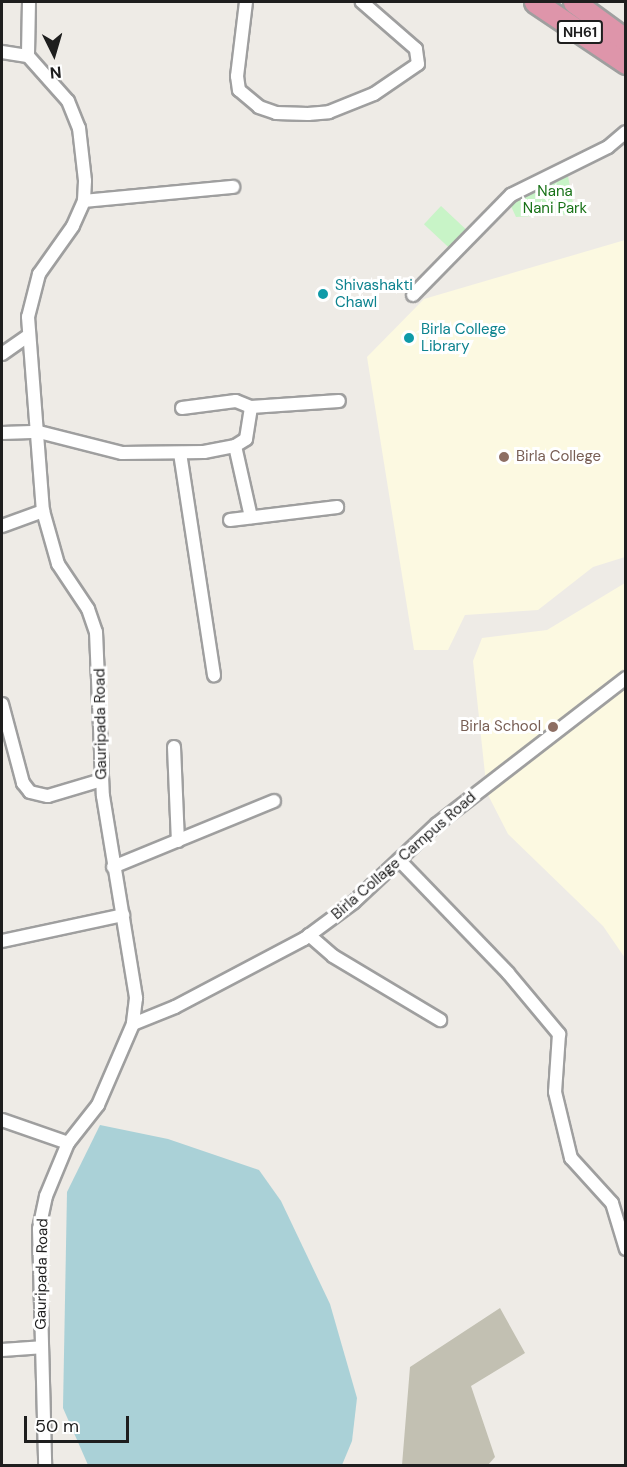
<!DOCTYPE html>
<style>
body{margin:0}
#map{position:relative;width:627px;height:1467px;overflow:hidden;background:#eeebe6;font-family:"DM Sans",sans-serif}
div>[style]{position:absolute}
.education>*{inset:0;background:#fcf9e1}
.construction>*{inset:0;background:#c2c0b2}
.park>*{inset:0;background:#c8f4c7;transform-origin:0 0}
.water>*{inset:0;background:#aad1d7}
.roads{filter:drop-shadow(2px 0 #9f9f9f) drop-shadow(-2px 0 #9f9f9f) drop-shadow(0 2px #9f9f9f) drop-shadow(0 -2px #9f9f9f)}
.street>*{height:12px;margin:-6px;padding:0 6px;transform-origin:6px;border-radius:6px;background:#fff}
.highway>*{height:21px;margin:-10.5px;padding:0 10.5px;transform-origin:10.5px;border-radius:10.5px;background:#de95aa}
.dots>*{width:16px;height:16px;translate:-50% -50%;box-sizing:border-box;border:3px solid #fff;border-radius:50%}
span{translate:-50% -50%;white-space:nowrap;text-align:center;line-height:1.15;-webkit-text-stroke:6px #fff;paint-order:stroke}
.shield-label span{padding:2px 4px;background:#fff;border:2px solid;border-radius:4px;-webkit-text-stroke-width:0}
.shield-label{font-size:14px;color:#1e1e1e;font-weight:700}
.park-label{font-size:15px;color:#187217}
.culture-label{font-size:15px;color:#0d838f}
.left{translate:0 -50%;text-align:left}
.education-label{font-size:15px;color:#785e54}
.right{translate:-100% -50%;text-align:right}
.street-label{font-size:15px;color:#1e1e1e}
.frame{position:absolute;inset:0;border:3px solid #1e1e1e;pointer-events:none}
.north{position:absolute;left:24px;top:24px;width:60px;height:60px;-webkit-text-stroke:4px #fff;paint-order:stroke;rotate:175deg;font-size:16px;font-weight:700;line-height:24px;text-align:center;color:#1e1e1e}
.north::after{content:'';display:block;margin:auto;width:21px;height:27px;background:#1e1e1e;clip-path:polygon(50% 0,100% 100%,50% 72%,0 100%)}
.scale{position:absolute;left:24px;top:1416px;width:105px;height:27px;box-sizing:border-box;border:3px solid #1e1e1e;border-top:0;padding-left:8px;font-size:18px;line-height:21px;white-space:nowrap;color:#1e1e1e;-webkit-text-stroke:4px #fff;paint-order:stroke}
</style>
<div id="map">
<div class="education">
<i style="clip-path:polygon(625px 240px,625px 557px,593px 567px,538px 610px,465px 615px,448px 650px,414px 650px,367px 357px,424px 299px)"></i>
<i style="clip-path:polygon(625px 583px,625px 958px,603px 926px,508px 834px,487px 793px,473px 661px,482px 638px,547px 630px)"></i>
</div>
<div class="construction">
<i style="clip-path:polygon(500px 1308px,525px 1353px,471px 1386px,495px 1457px,488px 1465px,402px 1465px,410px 1367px)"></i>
</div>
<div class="park">
<i style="clip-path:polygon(568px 176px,575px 214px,516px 217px,510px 204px,514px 199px)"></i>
<i style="left:441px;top:206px;width:34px;height:25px;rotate:43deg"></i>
</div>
<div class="water">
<i style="clip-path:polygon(100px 1125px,168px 1139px,259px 1170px,281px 1201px,330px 1304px,357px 1398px,352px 1441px,342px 1465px,88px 1465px,63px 1408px,67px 1192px)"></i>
</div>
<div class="roads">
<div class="street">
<i style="left:29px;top:2px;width:54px;rotate:91.1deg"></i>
<i style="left:28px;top:56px;width:60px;rotate:48.4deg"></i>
<i style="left:68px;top:101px;width:29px;rotate:68deg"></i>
<i style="left:79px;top:128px;width:53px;rotate:83.5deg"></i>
<i style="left:85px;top:181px;width:20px;rotate:93deg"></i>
<i style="left:84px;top:201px;width:27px;rotate:114deg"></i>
<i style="left:73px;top:226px;width:59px;rotate:125.3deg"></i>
<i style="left:39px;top:274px;width:44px;rotate:104.3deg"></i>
<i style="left:28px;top:317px;width:195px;rotate:85.6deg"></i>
<i style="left:43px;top:511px;width:55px;rotate:74.2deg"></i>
<i style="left:58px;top:564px;width:54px;rotate:56.3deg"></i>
<i style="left:88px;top:609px;width:24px;rotate:71deg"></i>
<i style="left:96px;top:632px;width:164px;rotate:87.6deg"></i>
<i style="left:103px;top:796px;width:205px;rotate:80.7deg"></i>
<i style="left:136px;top:998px;width:26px;rotate:97deg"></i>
<i style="left:133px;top:1024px;width:88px;rotate:113.4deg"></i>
<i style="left:98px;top:1105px;width:48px;rotate:128.3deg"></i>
<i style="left:68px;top:1143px;width:57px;rotate:112.5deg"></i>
<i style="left:46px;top:1196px;width:34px;rotate:102deg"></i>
<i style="left:39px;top:1229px;width:237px;rotate:88.5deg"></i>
<i style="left:246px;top:2px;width:75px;rotate:96.9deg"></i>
<i style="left:237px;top:76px;width:14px;rotate:82deg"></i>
<i style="left:239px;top:90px;width:26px;rotate:40deg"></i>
<i style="left:259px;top:107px;width:18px;rotate:19deg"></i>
<i style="left:276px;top:113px;width:32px;rotate:2deg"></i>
<i style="left:308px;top:114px;width:21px;rotate:-5deg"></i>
<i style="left:329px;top:112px;width:48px;rotate:-21.8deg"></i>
<i style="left:374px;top:94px;width:53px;rotate:-34.3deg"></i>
<i style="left:418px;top:64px;width:15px;rotate:-98deg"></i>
<i style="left:416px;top:49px;width:72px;rotate:-139deg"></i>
<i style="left:2px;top:52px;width:26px;rotate:9deg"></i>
<i style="left:84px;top:201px;width:150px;rotate:-5.4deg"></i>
<i style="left:413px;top:295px;width:140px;rotate:-45.6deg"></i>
<i style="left:511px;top:195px;width:108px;rotate:-26.3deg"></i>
<i style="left:608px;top:147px;width:23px;rotate:-40deg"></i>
<i style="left:2px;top:354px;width:32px;rotate:-35deg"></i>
<i style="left:182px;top:408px;width:54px;rotate:-7.4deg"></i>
<i style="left:236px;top:401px;width:16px;rotate:22deg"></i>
<i style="left:251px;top:407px;width:88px;rotate:-3.9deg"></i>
<i style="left:2px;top:433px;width:37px;rotate:-2deg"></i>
<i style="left:39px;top:432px;width:86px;rotate:14.2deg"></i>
<i style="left:122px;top:453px;width:82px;rotate:-0.7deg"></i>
<i style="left:204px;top:452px;width:32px;rotate:-11deg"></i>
<i style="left:235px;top:446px;width:13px;rotate:-32deg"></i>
<i style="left:246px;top:439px;width:32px;rotate:-81deg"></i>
<i style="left:235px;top:446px;width:73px;rotate:77.3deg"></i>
<i style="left:180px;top:453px;width:225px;rotate:81.3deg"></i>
<i style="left:230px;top:520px;width:108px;rotate:-6.9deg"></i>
<i style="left:2px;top:526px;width:44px;rotate:-20.1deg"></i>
<i style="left:2px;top:704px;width:82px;rotate:75.1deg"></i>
<i style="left:23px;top:783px;width:11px;rotate:52deg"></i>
<i style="left:30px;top:792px;width:18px;rotate:13deg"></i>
<i style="left:48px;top:796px;width:56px;rotate:-16.5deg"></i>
<i style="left:174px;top:747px;width:94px;rotate:87.6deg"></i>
<i style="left:399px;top:860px;width:157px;rotate:46deg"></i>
<i style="left:508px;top:973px;width:80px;rotate:50.1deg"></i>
<i style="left:559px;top:1034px;width:58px;rotate:93.9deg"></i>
<i style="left:555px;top:1092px;width:68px;rotate:76.4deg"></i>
<i style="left:571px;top:1158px;width:61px;rotate:47.7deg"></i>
<i style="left:612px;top:1203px;width:48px;rotate:73.1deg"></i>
<i style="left:113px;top:867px;width:174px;rotate:-22.3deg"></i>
<i style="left:309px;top:935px;width:32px;rotate:41deg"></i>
<i style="left:333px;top:956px;width:125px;rotate:30.9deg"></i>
<i style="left:2px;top:941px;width:124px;rotate:-12.1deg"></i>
<i style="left:133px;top:1024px;width:45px;rotate:-22deg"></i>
<i style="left:175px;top:1007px;width:146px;rotate:-27.8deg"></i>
<i style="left:304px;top:939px;width:62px;rotate:-36.5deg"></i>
<i style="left:354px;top:902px;width:114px;rotate:-43.2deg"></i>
<i style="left:437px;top:824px;width:239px;rotate:-37.7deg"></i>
<i style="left:2px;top:1120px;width:70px;rotate:19.2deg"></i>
<i style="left:2px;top:1350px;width:39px;rotate:-4deg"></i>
</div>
<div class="highway">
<i style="left:535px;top:2px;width:110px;rotate:33.8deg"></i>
<i style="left:574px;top:2px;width:64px;rotate:36.2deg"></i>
</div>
</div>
<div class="dots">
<i style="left:323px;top:294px;background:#0f9aa8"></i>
<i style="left:409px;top:338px;background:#0f9aa8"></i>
<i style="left:504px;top:457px;background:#8d6e63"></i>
<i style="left:553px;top:727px;background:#8d6e63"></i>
</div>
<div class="shield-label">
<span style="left:580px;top:32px">NH61</span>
</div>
<div class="park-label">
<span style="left:555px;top:200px">Nana<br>Nani Park</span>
</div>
<div class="culture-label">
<span class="left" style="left:335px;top:294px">Shivashakti<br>Chawl</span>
<span class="left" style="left:421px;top:338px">Birla College<br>Library</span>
</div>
<div class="education-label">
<span class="left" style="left:516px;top:457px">Birla College</span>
<span class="right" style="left:541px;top:727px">Birla School</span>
</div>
<div class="street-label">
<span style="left:101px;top:724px;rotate:-91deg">Gauripada Road</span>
<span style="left:404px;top:856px;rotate:-41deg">Birla Collage Campus Road</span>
<span style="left:42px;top:1274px;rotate:-89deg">Gauripada Road</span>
</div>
<div class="frame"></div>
<div class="north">N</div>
<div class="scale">50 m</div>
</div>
